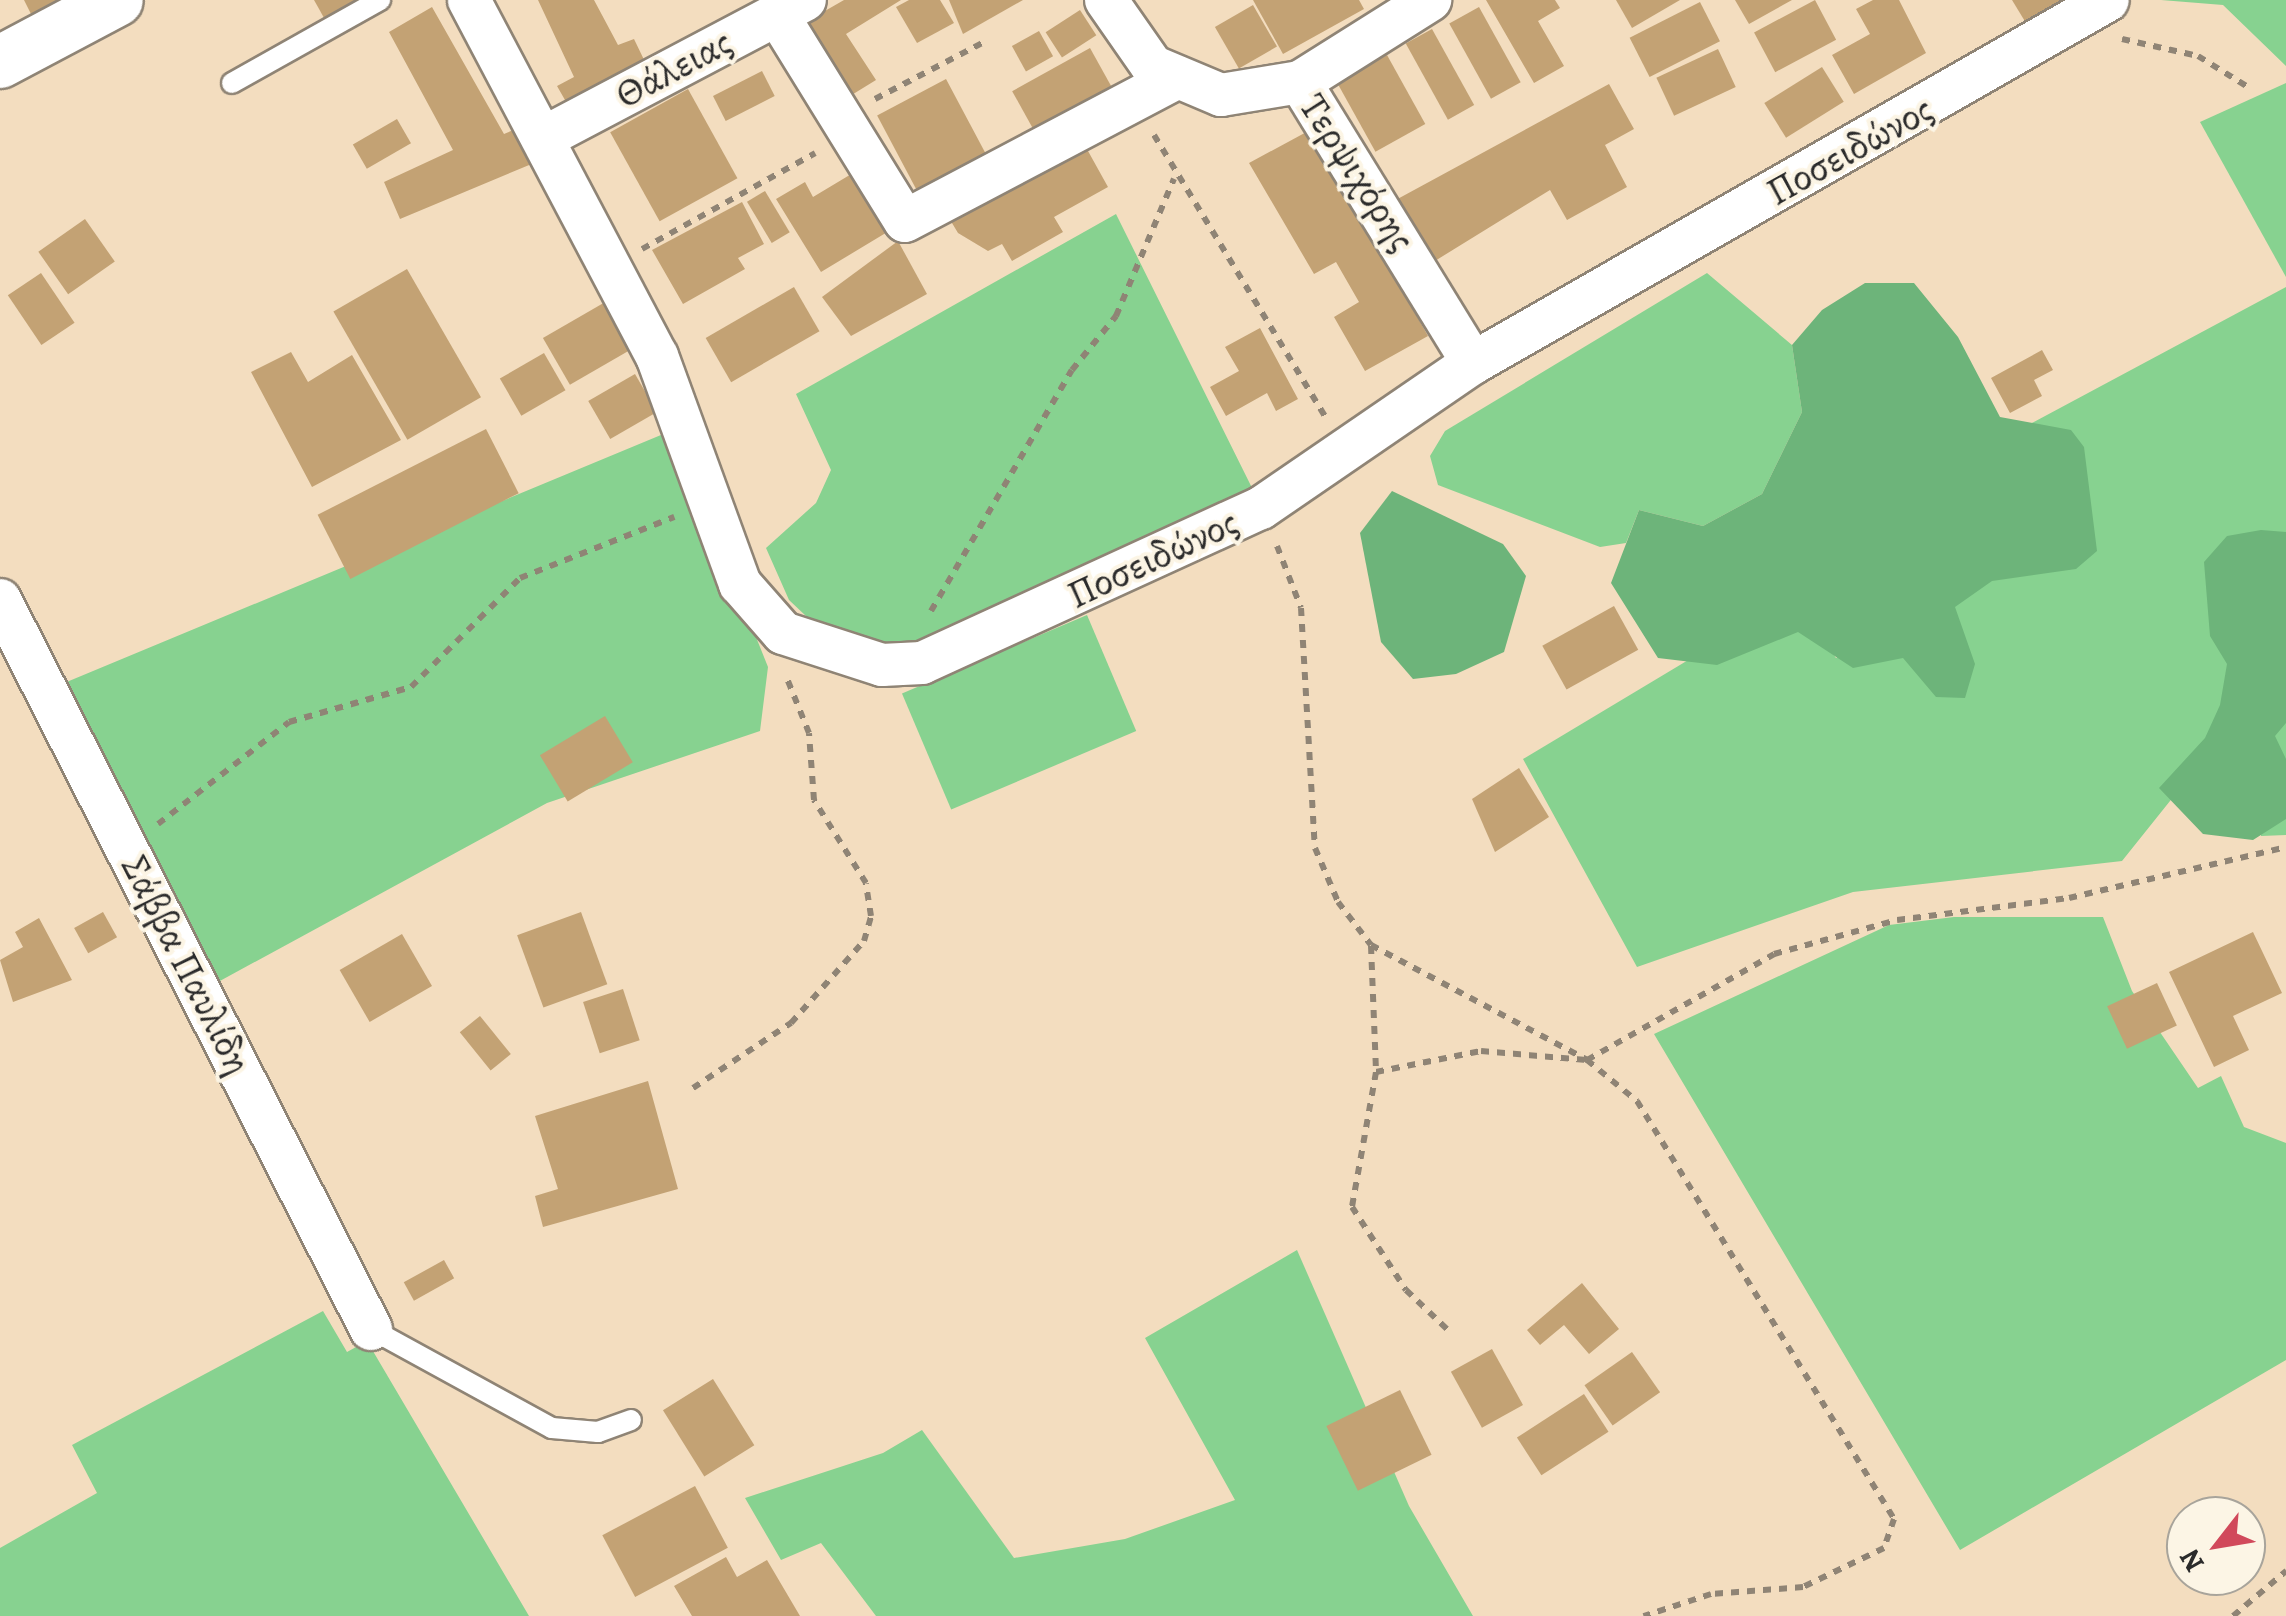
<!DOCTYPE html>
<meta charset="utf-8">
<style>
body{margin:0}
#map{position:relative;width:2286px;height:1616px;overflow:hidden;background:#f3ddbf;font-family:Alegreya,serif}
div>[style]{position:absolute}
.green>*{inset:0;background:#87d290;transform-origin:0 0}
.forest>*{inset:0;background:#6db47a}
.building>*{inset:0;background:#c3a274;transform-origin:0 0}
.path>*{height:6px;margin-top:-3px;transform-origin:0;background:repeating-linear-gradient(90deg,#8f8475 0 8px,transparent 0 16px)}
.roads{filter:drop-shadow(2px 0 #8f8475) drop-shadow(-2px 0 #8f8475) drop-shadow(0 2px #8f8475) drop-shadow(0 -2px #8f8475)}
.service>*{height:20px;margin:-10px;padding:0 10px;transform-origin:10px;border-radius:10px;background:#fff}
.minor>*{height:42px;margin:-21px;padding:0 21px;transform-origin:21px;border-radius:21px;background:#fff}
.tertiary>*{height:52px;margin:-26px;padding:0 26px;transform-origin:26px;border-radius:26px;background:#fff}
span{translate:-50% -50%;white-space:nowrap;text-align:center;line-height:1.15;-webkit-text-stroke:8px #fcf5e5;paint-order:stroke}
.street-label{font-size:38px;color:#2b2b2b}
.north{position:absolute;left:2166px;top:1496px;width:100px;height:100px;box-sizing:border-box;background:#fcf5e5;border:2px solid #a8a49b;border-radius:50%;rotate:239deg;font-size:28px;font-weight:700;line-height:40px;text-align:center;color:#2b2b2b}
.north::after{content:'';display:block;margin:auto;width:35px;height:45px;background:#d1495b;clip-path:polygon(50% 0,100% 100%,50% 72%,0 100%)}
</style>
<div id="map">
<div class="green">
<i style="clip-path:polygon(2161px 0,2286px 0,2286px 66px,2223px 5px)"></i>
<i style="clip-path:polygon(2286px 83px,2286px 277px,2200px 122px)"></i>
<i style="clip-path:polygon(1116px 214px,1261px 506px,900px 656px,825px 634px,789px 600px,766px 548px,816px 503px,831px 470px,796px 394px)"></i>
<i style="clip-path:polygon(1707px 273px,1792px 345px,1802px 412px,1762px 494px,1703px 526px,1639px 510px,1626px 543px,1600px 547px,1438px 485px,1430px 456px,1445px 431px)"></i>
<i style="clip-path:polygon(2286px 287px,2286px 835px,2261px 836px,2254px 696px,2122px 861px,1853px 892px,1637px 967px,1523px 759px,1795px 596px,1836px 658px,2055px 537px,2030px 424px)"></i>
<i style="clip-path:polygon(673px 430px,768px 667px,760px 731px,547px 803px,218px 982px,57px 686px)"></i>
<i style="left:1087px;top:615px;width:126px;height:201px;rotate:67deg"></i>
<i style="clip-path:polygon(1954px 917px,2103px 917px,2132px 991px,2198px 1088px,2221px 1076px,2244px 1127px,2286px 1143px,2286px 1360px,1960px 1550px,1654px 1034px,1889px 925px)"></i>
<i style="clip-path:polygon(1297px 1250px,1409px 1506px,1473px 1616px,876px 1616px,821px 1543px,781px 1560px,745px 1498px,883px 1453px,922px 1430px,1014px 1558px,1125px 1539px,1235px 1500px,1145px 1338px)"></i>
<i style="clip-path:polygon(323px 1311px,347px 1352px,367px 1341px,529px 1616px,0 1616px,0 1548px,97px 1493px,72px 1445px)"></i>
</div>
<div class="forest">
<i style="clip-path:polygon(1865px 283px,1914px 283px,1958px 337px,2000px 417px,2071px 430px,2084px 447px,2097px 551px,2076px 569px,1992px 581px,1955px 607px,1975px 664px,1965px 698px,1936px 697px,1903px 658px,1853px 668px,1798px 632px,1717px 665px,1658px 658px,1611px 583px,1639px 510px,1703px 526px,1762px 494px,1802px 412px,1792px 345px,1822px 310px)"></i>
<i style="clip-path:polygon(1392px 491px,1503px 544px,1526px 576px,1504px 652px,1456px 674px,1413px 679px,1381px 642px,1360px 533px)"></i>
<i style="clip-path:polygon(2261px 530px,2286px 532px,2286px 723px,2275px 736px,2286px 759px,2286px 819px,2253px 840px,2203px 834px,2159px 788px,2205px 738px,2220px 705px,2227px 664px,2210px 636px,2204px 562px,2227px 536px)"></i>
</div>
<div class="building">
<i style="clip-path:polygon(24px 0,71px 0,34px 20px)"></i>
<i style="clip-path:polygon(314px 0,373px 0,328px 25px)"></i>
<i style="clip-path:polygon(538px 0,594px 0,618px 45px,634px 39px,647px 66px,569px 107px,557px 86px,574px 77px)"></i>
<i style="clip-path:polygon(844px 0,901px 0,846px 34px,876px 80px,850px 96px,804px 23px)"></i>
<i style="clip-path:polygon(909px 0,940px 0,954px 23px,917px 43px,896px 7px)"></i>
<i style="clip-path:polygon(949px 0,1023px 0,963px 34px)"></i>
<i style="clip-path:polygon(1253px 0,1359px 0,1364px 9px,1283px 54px)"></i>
<i style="clip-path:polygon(1486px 0,1555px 0,1560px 8px,1538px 21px,1564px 66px,1534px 83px)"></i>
<i style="clip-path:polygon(1616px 0,1680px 0,1632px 28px)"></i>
<i style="clip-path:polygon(1735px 0,1792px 0,1749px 24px)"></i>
<i style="left:1815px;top:0;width:45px;height:69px;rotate:62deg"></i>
<i style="clip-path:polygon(1873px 0,1899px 0,1926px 53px,1854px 94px,1832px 55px,1870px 34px,1856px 9px)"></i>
<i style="clip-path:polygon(2012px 0,2076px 0,2029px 28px)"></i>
<i style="left:1700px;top:2px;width:44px;height:79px;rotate:63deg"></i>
<i style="left:1253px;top:5px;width:48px;height:44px;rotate:60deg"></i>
<i style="clip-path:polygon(432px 7px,504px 134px,518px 128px,534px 163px,400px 219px,384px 182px,453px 150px,389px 32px)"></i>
<i style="left:1479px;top:7px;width:86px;height:34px;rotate:61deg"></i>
<i style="left:1080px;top:10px;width:30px;height:41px;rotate:57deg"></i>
<i style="left:1432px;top:29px;width:87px;height:30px;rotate:61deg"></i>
<i style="left:1039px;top:31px;width:29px;height:31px;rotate:61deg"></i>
<i style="left:1090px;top:48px;width:53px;height:89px;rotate:61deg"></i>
<i style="left:1718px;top:49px;width:42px;height:68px;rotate:65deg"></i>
<i style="left:1387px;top:55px;width:79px;height:57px;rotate:61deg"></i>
<i style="left:1822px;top:67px;width:41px;height:68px;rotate:58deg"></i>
<i style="left:762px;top:71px;width:28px;height:55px;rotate:63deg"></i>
<i style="left:946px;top:79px;width:102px;height:78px;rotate:62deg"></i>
<i style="clip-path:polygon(1609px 84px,1634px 129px,1605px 145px,1627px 187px,1567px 220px,1550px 190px,1430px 264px,1392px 202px)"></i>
<i style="left:688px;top:89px;width:102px;height:89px;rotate:61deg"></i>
<i style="left:397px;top:119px;width:28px;height:51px;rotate:60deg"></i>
<i style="clip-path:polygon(1312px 129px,1428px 336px,1365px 371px,1334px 317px,1359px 302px,1336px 262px,1314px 274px,1249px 163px)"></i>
<i style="clip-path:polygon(1083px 142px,1108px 187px,1054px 217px,1063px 232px,1012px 261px,1002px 244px,988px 251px,958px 233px,949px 218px)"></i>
<i style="clip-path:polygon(853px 173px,889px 231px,821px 272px,776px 199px,805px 182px,813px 197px)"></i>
<i style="left:765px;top:191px;width:48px;height:21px;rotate:59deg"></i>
<i style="clip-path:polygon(742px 202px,764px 244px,738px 258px,745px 269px,683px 304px,652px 250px)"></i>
<i style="left:85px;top:219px;width:52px;height:57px;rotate:55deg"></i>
<i style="clip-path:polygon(898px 241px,927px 294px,851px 336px,822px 297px)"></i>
<i style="left:407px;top:269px;width:148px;height:85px;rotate:60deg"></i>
<i style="left:41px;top:273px;width:60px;height:40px;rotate:56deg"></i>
<i style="left:794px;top:287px;width:51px;height:102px;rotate:60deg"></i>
<i style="left:607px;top:301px;width:54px;height:74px;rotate:60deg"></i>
<i style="clip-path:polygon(1260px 328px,1298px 399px,1276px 411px,1267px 393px,1226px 416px,1210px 387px,1239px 371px,1225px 347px)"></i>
<i style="clip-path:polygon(2042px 350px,2053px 370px,2034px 380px,2042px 396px,2010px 413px,1991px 378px)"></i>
<i style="clip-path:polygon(291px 352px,308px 382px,352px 355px,401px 440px,312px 487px,251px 372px)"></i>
<i style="left:544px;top:353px;width:43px;height:51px;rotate:60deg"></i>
<i style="left:635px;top:374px;width:44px;height:54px;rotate:60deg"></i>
<i style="left:486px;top:429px;width:72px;height:189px;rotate:63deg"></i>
<i style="left:1614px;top:606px;width:50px;height:82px;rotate:61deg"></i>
<i style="left:605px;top:716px;width:54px;height:76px;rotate:59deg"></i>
<i style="clip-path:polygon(1519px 768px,1549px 817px,1495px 852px,1472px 799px)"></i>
<i style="left:103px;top:912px;width:29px;height:33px;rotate:61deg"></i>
<i style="left:581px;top:912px;width:77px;height:68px;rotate:70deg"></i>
<i style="clip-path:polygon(39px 918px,72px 980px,13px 1002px,0 960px,23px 947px,15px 932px)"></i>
<i style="clip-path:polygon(2253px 932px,2282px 993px,2233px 1016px,2249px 1050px,2214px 1067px,2169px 972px)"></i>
<i style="left:402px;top:934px;width:60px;height:72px;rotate:60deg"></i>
<i style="left:2157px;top:983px;width:47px;height:55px;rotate:65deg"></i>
<i style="left:623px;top:989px;width:54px;height:42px;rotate:72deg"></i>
<i style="left:480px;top:1016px;width:49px;height:26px;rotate:51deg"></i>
<i style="clip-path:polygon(648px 1081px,678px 1189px,543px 1227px,535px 1196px,558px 1189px,535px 1116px)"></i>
<i style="left:444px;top:1260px;width:21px;height:46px;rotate:61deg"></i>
<i style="clip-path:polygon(1582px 1283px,1619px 1329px,1589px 1354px,1564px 1325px,1540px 1345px,1527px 1330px)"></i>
<i style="left:1492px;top:1349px;width:64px;height:47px;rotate:61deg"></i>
<i style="left:1632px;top:1352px;width:49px;height:58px;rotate:55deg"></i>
<i style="left:713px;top:1379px;width:78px;height:59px;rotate:58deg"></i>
<i style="left:1400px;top:1390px;width:72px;height:82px;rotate:64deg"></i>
<i style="left:1584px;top:1394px;width:45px;height:80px;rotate:57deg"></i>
<i style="left:695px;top:1486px;width:70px;height:105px;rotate:62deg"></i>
<i style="clip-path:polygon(726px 1557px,737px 1577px,767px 1560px,800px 1616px,692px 1616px,674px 1586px)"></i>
</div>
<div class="path">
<i style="left:2122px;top:39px;width:78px;rotate:12.6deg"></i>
<i style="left:2198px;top:56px;width:59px;rotate:31.8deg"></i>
<i style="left:875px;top:99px;width:125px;rotate:-27.6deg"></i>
<i style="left:1154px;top:135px;width:331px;rotate:58.7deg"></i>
<i style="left:642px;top:249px;width:198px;rotate:-29deg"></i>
<i style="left:1277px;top:546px;width:66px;rotate:68.8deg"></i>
<i style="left:1301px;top:608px;width:240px;rotate:86.7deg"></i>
<i style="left:1315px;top:848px;width:59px;rotate:66.9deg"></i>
<i style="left:1338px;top:902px;width:54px;rotate:52.5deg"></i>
<i style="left:1371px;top:945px;width:245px;rotate:28deg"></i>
<i style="left:1587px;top:1060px;width:65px;rotate:39.4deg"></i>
<i style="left:1637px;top:1101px;width:491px;rotate:58.4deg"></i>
<i style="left:1894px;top:1519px;width:31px;rotate:109deg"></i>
<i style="left:1884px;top:1548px;width:90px;rotate:154.3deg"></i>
<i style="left:1803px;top:1587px;width:92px;rotate:175.6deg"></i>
<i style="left:1711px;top:1594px;width:71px;rotate:161.8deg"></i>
<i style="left:931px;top:611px;width:279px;rotate:-59.7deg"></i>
<i style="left:1072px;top:370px;width:70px;rotate:-50.8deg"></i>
<i style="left:1116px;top:316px;width:149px;rotate:-67.1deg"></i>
<i style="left:158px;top:824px;width:166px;rotate:-37.9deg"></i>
<i style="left:289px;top:722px;width:127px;rotate:-16deg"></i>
<i style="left:411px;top:687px;width:154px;rotate:-45deg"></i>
<i style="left:520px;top:578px;width:166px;rotate:-21.6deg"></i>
<i style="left:1371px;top:946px;width:126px;rotate:87.7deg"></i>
<i style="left:1376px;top:1072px;width:107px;rotate:-11.3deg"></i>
<i style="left:1481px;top:1051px;width:106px;rotate:4.9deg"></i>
<i style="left:1587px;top:1060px;width:215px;rotate:-29.5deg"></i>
<i style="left:1774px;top:954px;width:128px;rotate:-15.5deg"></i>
<i style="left:1897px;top:920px;width:173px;rotate:-7.3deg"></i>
<i style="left:2069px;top:898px;width:223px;rotate:-13.2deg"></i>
<i style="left:1376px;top:1072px;width:137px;rotate:100.1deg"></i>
<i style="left:1352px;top:1207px;width:99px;rotate:57deg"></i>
<i style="left:1406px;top:1290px;width:57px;rotate:43.6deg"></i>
<i style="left:693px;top:1088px;width:118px;rotate:-33.6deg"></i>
<i style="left:791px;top:1023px;width:110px;rotate:-48.3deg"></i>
<i style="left:864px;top:941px;width:26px;rotate:-74deg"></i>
<i style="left:871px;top:916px;width:33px;rotate:-99deg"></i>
<i style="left:866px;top:883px;width:98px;rotate:-122.1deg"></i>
<i style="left:814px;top:800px;width:67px;rotate:-94.3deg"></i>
<i style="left:809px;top:733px;width:61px;rotate:-112deg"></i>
<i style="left:2233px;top:1616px;width:70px;rotate:-40.3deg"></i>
</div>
<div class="roads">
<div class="service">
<i style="left:232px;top:83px;width:170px;rotate:-29.3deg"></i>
<i style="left:371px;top:1329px;width:206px;rotate:28.7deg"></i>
<i style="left:552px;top:1428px;width:46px;rotate:5deg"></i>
<i style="left:598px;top:1432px;width:35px;rotate:-20deg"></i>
</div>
<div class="minor">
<i style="left:469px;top:0;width:403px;rotate:62.2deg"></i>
<i style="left:657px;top:356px;width:243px;rotate:70deg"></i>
<i style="left:740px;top:584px;width:65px;rotate:48.7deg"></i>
<i style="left:783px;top:633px;width:104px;rotate:17.9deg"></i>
<i style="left:882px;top:665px;width:40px;rotate:-2.9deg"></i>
<i style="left:922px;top:663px;width:373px;rotate:-24.6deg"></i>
<i style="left:1261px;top:508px;width:257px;rotate:-34.4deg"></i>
<i style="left:1473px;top:363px;width:731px;rotate:-29.75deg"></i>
<i style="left:1106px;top:0;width:80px;rotate:55.1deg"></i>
<i style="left:1152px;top:66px;width:75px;rotate:22.8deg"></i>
<i style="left:1221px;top:95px;width:80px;rotate:-9.3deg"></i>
<i style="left:1300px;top:82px;width:154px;rotate:-32.2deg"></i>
<i style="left:777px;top:14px;width:243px;rotate:58.3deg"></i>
<i style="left:905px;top:221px;width:302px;rotate:-27.8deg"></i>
<i style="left:1300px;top:82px;width:330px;rotate:58.4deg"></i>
<i style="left:543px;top:138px;width:296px;rotate:-27.8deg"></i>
<i style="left:0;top:600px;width:818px;rotate:63.03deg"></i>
</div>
<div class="tertiary">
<i style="left:0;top:62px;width:132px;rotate:-27.9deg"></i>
</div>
</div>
<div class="street-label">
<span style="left:674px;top:69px;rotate:-28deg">Θάλειας</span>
<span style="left:1850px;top:151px;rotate:-29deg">Ποσειδώνος</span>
<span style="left:1357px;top:173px;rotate:57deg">Τερψιχόρης</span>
<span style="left:1153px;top:559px;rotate:-25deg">Ποσειδώνος</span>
<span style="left:186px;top:965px;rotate:63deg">Σάββα Παυλίδη</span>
</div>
<div class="north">N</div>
</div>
